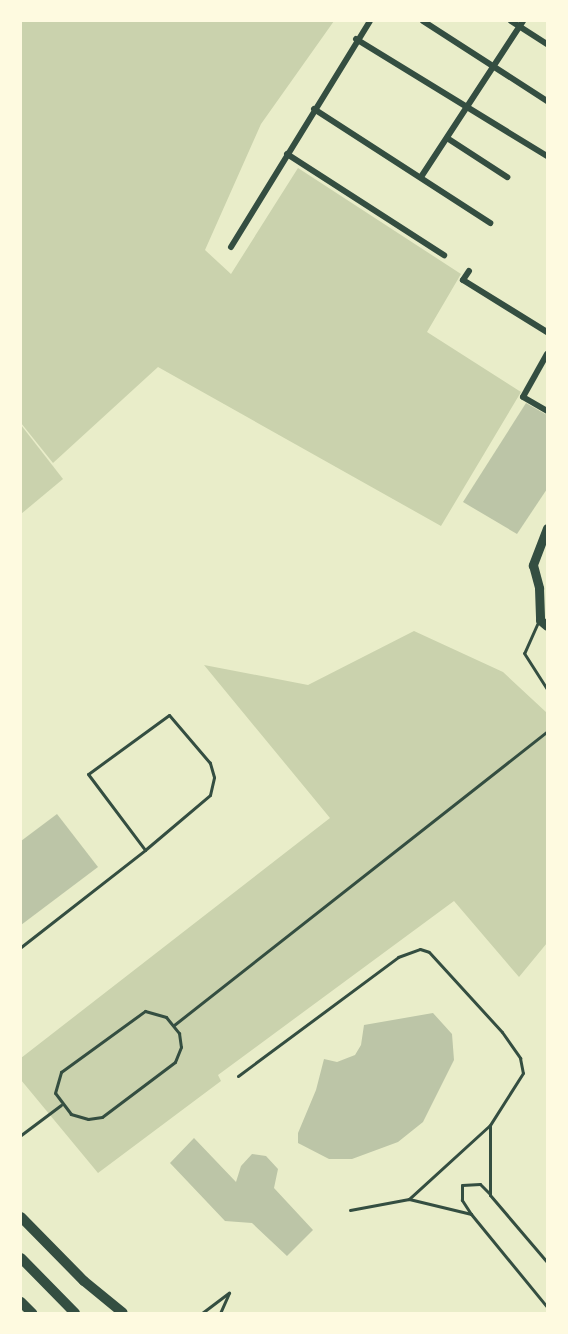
<!DOCTYPE html>
<style>
body{margin:0}
#map{position:relative;width:568px;height:1334px;overflow:hidden;background:#e9edc9;font-family:"Titillium Web",sans-serif}
div>[style]{position:absolute}
.green>*{inset:0;background:#cad2ad}
.building>*{inset:0;background:#bcc5a7}
.path>*{height:3px;margin:-1.5px;padding:0 1.5px;transform-origin:1.5px;border-radius:1.5px;background:#344e41}
.service>*{height:3px;margin:-1.5px;padding:0 1.5px;transform-origin:1.5px;border-radius:1.5px;background:#344e41}
.minor>*{height:6px;margin:-3px;padding:0 3px;transform-origin:3px;border-radius:3px;background:#344e41}
.secondary>*{height:9px;margin:-4.5px;padding:0 4.5px;transform-origin:4.5px;border-radius:4.5px;background:#344e41}
.trunk>*{height:10px;margin:-5px;padding:0 5px;transform-origin:5px;border-radius:5px;background:#344e41}
span{translate:-50% -50%;white-space:nowrap;text-align:center;line-height:1.15;-webkit-text-stroke:6px #fefae0;paint-order:stroke}
.frame{position:absolute;inset:0;border:22px solid #fefae0;pointer-events:none}
</style>
<div id="map">
<div class="green">
<i style="clip-path:polygon(21px 21px,334px 21px,261px 124px,205px 250px,231px 274px,298px 168px,461px 274px,427px 332px,521px 392px,441px 526px,158px 367px,53px 463px,21px 423px)"></i>
<i style="clip-path:polygon(21px 425px,63px 479px,21px 514px)"></i>
<i style="clip-path:polygon(414px 631px,503px 672px,547px 713px,547px 943px,519px 977px,454px 901px,218px 1075px,221px 1081px,98px 1173px,21px 1080px,21px 1058px,330px 818px,204px 665px,308px 685px)"></i>
</div>
<div class="building">
<i style="clip-path:polygon(526px 403px,547px 415px,547px 489px,517px 534px,463px 502px)"></i>
<i style="clip-path:polygon(57px 814px,98px 867px,21px 925px,21px 841px)"></i>
<i style="clip-path:polygon(433px 1013px,452px 1034px,454px 1060px,423px 1122px,398px 1142px,352px 1159px,329px 1159px,298px 1143px,298px 1133px,316px 1090px,324px 1059px,337px 1062px,355px 1055px,361px 1045px,364px 1025px)"></i>
<i style="clip-path:polygon(194px 1138px,236px 1182px,241px 1166px,252px 1154px,266px 1156px,278px 1169px,274px 1188px,313px 1230px,287px 1256px,252px 1223px,225px 1221px,170px 1163px)"></i>
</div>
<div class="path">
<i style="left:145px;top:1011px;width:22px;rotate:16deg"></i>
<i style="left:166px;top:1017px;width:21px;rotate:51deg"></i>
<i style="left:179px;top:1033px;width:14px;rotate:82deg"></i>
<i style="left:181px;top:1047px;width:16px;rotate:112deg"></i>
<i style="left:175px;top:1062px;width:91px;rotate:143deg"></i>
<i style="left:102px;top:1117px;width:14px;rotate:172deg"></i>
<i style="left:88px;top:1119px;width:18px;rotate:-164deg"></i>
<i style="left:71px;top:1114px;width:26px;rotate:-127deg"></i>
<i style="left:55px;top:1093px;width:22px;rotate:-74deg"></i>
<i style="left:61px;top:1072px;width:104px;rotate:-36deg"></i>
<i style="left:174px;top:1025px;width:474px;rotate:-38.2deg"></i>
<i style="left:21px;top:1135px;width:50px;rotate:-36.9deg"></i>
</div>
<div class="service">
<i style="left:539px;top:620px;width:36px;rotate:114deg"></i>
<i style="left:524px;top:653px;width:43px;rotate:57.4deg"></i>
<i style="left:21px;top:947px;width:157px;rotate:-38deg"></i>
<i style="left:145px;top:850px;width:85px;rotate:-40.2deg"></i>
<i style="left:210px;top:795px;width:18px;rotate:-77deg"></i>
<i style="left:214px;top:777px;width:15px;rotate:-106deg"></i>
<i style="left:210px;top:763px;width:63px;rotate:-130.5deg"></i>
<i style="left:169px;top:715px;width:100px;rotate:143.9deg"></i>
<i style="left:88px;top:774px;width:95px;rotate:53.1deg"></i>
<i style="left:238px;top:1076px;width:199px;rotate:-36.6deg"></i>
<i style="left:398px;top:957px;width:23px;rotate:-20deg"></i>
<i style="left:420px;top:949px;width:9px;rotate:18deg"></i>
<i style="left:429px;top:952px;width:108px;rotate:47.6deg"></i>
<i style="left:502px;top:1032px;width:32px;rotate:55deg"></i>
<i style="left:520px;top:1058px;width:15px;rotate:79deg"></i>
<i style="left:523px;top:1073px;width:62px;rotate:122.4deg"></i>
<i style="left:490px;top:1125px;width:110px;rotate:137.6deg"></i>
<i style="left:490px;top:1126px;width:69px;rotate:90deg"></i>
<i style="left:490px;top:1195px;width:88px;rotate:49.6deg"></i>
<i style="left:350px;top:1210px;width:60px;rotate:-10.6deg"></i>
<i style="left:409px;top:1199px;width:64px;rotate:13.6deg"></i>
<i style="left:471px;top:1214px;width:120px;rotate:50.7deg"></i>
<i style="left:471px;top:1214px;width:17px;rotate:-123deg"></i>
<i style="left:462px;top:1200px;width:15px;rotate:-90deg"></i>
<i style="left:462px;top:1185px;width:18px;rotate:-3deg"></i>
<i style="left:480px;top:1184px;width:13px;rotate:45deg"></i>
<i style="left:202px;top:1313px;width:34px;rotate:-37deg"></i>
<i style="left:229px;top:1293px;width:22px;rotate:114deg"></i>
</div>
<div class="minor">
<i style="left:423px;top:21px;width:148px;rotate:32.8deg"></i>
<i style="left:511px;top:21px;width:43px;rotate:32.6deg"></i>
<i style="left:356px;top:39px;width:224px;rotate:31.5deg"></i>
<i style="left:314px;top:109px;width:210px;rotate:32.9deg"></i>
<i style="left:447px;top:138px;width:72px;rotate:33deg"></i>
<i style="left:287px;top:154px;width:187px;rotate:32.8deg"></i>
<i style="left:421px;top:177px;width:186px;rotate:-56.8deg"></i>
<i style="left:231px;top:247px;width:265px;rotate:-58.4deg"></i>
<i style="left:469px;top:271px;width:11px;rotate:124deg"></i>
<i style="left:463px;top:280px;width:99px;rotate:31.8deg"></i>
<i style="left:547px;top:354px;width:49px;rotate:119.2deg"></i>
<i style="left:523px;top:397px;width:28px;rotate:30deg"></i>
</div>
<div class="secondary">
<i style="left:547px;top:528px;width:40px;rotate:111deg"></i>
<i style="left:533px;top:565px;width:24px;rotate:75deg"></i>
<i style="left:539px;top:588px;width:32px;rotate:88deg"></i>
<i style="left:540px;top:620px;width:9px;rotate:41deg"></i>
</div>
<div class="trunk">
<i style="left:21px;top:1217px;width:90px;rotate:45.5deg"></i>
<i style="left:84px;top:1281px;width:50px;rotate:39.4deg"></i>
<i style="left:21px;top:1258px;width:77px;rotate:45.5deg"></i>
<i style="left:21px;top:1302px;width:16px;rotate:45deg"></i>
</div>
<div class="frame"></div>
</div>
